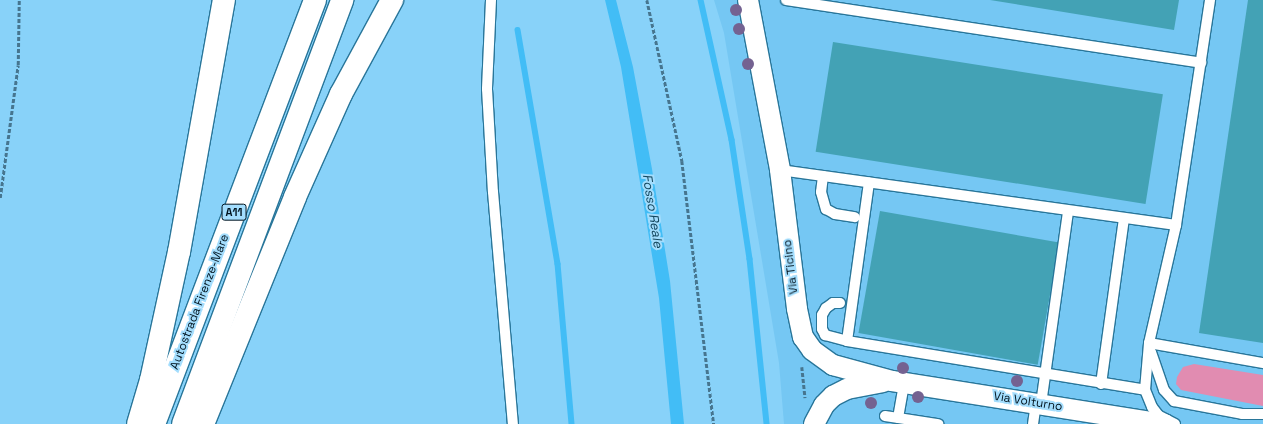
<!DOCTYPE html>
<style>
body{margin:0}
#map{position:relative;width:1263px;height:424px;overflow:hidden;background:#88d2f9;font-family:"Space Grotesk",sans-serif}
div>[style]{position:absolute}
.built>*{inset:0;background:#75c7f3}
.green>*{inset:0;background:#e18cb1}
.water>*{inset:0;background:#42bdf6}
.stream>*{height:5.5px;margin:-2.75px;padding:0 2.75px;transform-origin:2.75px;border-radius:2.75px;background:#42bdf6}
.building>*{inset:0;background:#43a2b5;transform-origin:0 0}
.path>*{height:2.5px;margin-top:-1.25px;transform-origin:0;background:repeating-linear-gradient(90deg,#46758f 0 4px,transparent 0 6px)}
.roads{filter:drop-shadow(1px 0 #29769a) drop-shadow(-1px 0 #29769a) drop-shadow(0 1px #29769a) drop-shadow(0 -1px #29769a)}
.lane>*{height:10px;margin:-5px;padding:0 5px;transform-origin:5px;border-radius:5px;background:#fff}
.street>*{height:20px;margin:-10px;padding:0 10px;transform-origin:10px;border-radius:10px;background:#fff}
.highway>*{height:22px;margin:-11px;padding:0 11px;transform-origin:11px;border-radius:11px;background:#fff}
.trees>*{width:12px;height:12px;margin:-6px;border-radius:50%;background:#746291}
span{translate:-50% -50%;white-space:nowrap;text-align:center;line-height:1.15;-webkit-text-stroke:4px #a3ddfd;paint-order:stroke}
.shield-label span{padding:1px 3px;background:#a3ddfd;border:1px solid;border-radius:3px;-webkit-text-stroke-width:0}
.shield-label{font-size:11px;color:#00131e;font-weight:700}
.street-label{font-size:12px;color:#00131e}
.water-label{font-size:13px;color:#13465d;font-style:italic}
</style>
<div id="map">
<div class="built">
<i style="clip-path:polygon(714px 0,1263px 0,1263px 424px,784px 424px,779px 363px,724px 33px)"></i>
</div>
<div class="green">
<i style="clip-path:polygon(1194px 364px,1263px 375px,1263px 406px,1181px 390px,1176px 384px,1177px 377px,1183px 367px)"></i>
</div>
<div class="water">
<i style="clip-path:polygon(605px 0,616px 0,633px 67px,652px 169px,670px 281px,684px 424px,671px 424px,659px 298px,621px 67px)"></i>
</div>
<div class="stream">
<i style="left:701px;top:0;width:143px;rotate:77.5deg"></i>
<i style="left:732px;top:140px;width:120px;rotate:81.4deg"></i>
<i style="left:750px;top:259px;width:166px;rotate:84.1deg"></i>
<i style="left:518px;top:30px;width:237px;rotate:80.3deg"></i>
<i style="left:558px;top:264px;width:161px;rotate:85deg"></i>
</div>
<div class="building">
<i style="clip-path:polygon(990px 0,1179px 0,1174px 30px)"></i>
<i style="clip-path:polygon(1248px 0,1263px 0,1263px 343px,1199px 333px)"></i>
<i style="left:833px;top:42px;width:334px;height:111px;rotate:9deg"></i>
<i style="left:880px;top:211px;width:182px;height:124px;rotate:10deg"></i>
</div>
<div class="path">
<i style="left:647px;top:0;width:165px;rotate:77.7deg"></i>
<i style="left:682px;top:161px;width:265px;rotate:83.1deg"></i>
<i style="left:0;top:198px;width:134px;rotate:-82.3deg"></i>
<i style="left:18px;top:65px;width:65px;rotate:-89.1deg"></i>
<i style="left:802px;top:367px;width:31px;rotate:84deg"></i>
</div>
<div class="roads">
<div class="lane">
<i style="left:491px;top:0;width:89px;rotate:92.6deg"></i>
<i style="left:487px;top:89px;width:103px;rotate:86.7deg"></i>
<i style="left:493px;top:192px;width:233px;rotate:85.1deg"></i>
<i style="left:786px;top:0;width:420px;rotate:8.6deg"></i>
<i style="left:780px;top:170px;width:400px;rotate:7.9deg"></i>
<i style="left:823px;top:176px;width:16px;rotate:97deg"></i>
<i style="left:821px;top:192px;width:18px;rotate:74deg"></i>
<i style="left:826px;top:209px;width:10px;rotate:29deg"></i>
<i style="left:835px;top:214px;width:20px;rotate:9deg"></i>
<i style="left:840px;top:303px;width:7px;rotate:180deg"></i>
<i style="left:833px;top:303px;width:9px;rotate:144deg"></i>
<i style="left:826px;top:308px;width:8px;rotate:120deg"></i>
<i style="left:822px;top:315px;width:14px;rotate:90deg"></i>
<i style="left:822px;top:329px;width:7px;rotate:63deg"></i>
<i style="left:825px;top:335px;width:23px;rotate:15deg"></i>
<i style="left:847px;top:341px;width:160px;rotate:-82.1deg"></i>
<i style="left:847px;top:341px;width:302px;rotate:9.3deg"></i>
<i style="left:1149px;top:343px;width:116px;rotate:10deg"></i>
<i style="left:1151px;top:352px;width:40px;rotate:71.1deg"></i>
<i style="left:1164px;top:390px;width:15px;rotate:48deg"></i>
<i style="left:1174px;top:401px;width:69px;rotate:10.8deg"></i>
<i style="left:1242px;top:414px;width:21px"></i>
<i style="left:1101px;top:384px;width:167px;rotate:-82.1deg"></i>
<i style="left:1041px;top:404px;width:195px;rotate:-82deg"></i>
<i style="left:885px;top:416px;width:54px;rotate:8.6deg"></i>
<i style="left:898px;top:418px;width:36px;rotate:-80deg"></i>
<i style="left:1033px;top:424px;width:21px;rotate:-82deg"></i>
<i style="left:1175px;top:424px;width:18px;rotate:-153deg"></i>
<i style="left:1159px;top:416px;width:11px;rotate:-128deg"></i>
<i style="left:1152px;top:407px;width:18px;rotate:-112deg"></i>
<i style="left:1145px;top:390px;width:47px;rotate:-85.1deg"></i>
<i style="left:1149px;top:343px;width:121px;rotate:-77.1deg"></i>
<i style="left:1176px;top:225px;width:228px;rotate:-81.4deg"></i>
</div>
<div class="street">
<i style="left:748px;top:0;width:173px;rotate:79.3deg"></i>
<i style="left:780px;top:170px;width:140px;rotate:83deg"></i>
<i style="left:797px;top:309px;width:29px;rotate:78deg"></i>
<i style="left:803px;top:337px;width:16px;rotate:55deg"></i>
<i style="left:812px;top:350px;width:26px;rotate:36deg"></i>
<i style="left:833px;top:365px;width:61px;rotate:15.2deg"></i>
<i style="left:892px;top:381px;width:276px;rotate:9deg"></i>
<i style="left:814px;top:424px;width:21px;rotate:-62deg"></i>
<i style="left:824px;top:405px;width:13px;rotate:-45deg"></i>
<i style="left:833px;top:396px;width:16px;rotate:-27deg"></i>
<i style="left:847px;top:389px;width:36px;rotate:-11deg"></i>
</div>
<div class="highway">
<i style="left:138px;top:424px;width:46px;rotate:-73.5deg"></i>
<i style="left:151px;top:380px;width:131px;rotate:-77.7deg"></i>
<i style="left:179px;top:252px;width:256px;rotate:-79.9deg"></i>
<i style="left:154px;top:424px;width:454px;rotate:-69.2deg"></i>
<i style="left:183px;top:424px;width:453px;rotate:-69.4deg"></i>
<i style="left:203px;top:424px;width:245px;rotate:-67.9deg"></i>
<i style="left:295px;top:197px;width:113px;rotate:-65.9deg"></i>
<i style="left:341px;top:94px;width:107px;rotate:-61.5deg"></i>
</div>
</div>
<div class="trees">
<i style="left:736px;top:10px"></i>
<i style="left:739px;top:29px"></i>
<i style="left:748px;top:64px"></i>
<i style="left:903px;top:368px"></i>
<i style="left:1017px;top:381px"></i>
<i style="left:918px;top:397px"></i>
<i style="left:871px;top:403px"></i>
</div>
<div class="shield-label">
<span style="left:234px;top:212px">A11</span>
</div>
<div class="street-label">
<span style="left:791px;top:267px;rotate:-97deg">Via Ticino</span>
<span style="left:200px;top:302px;rotate:-69deg">Autostrada Firenze-Mare</span>
<span style="left:1028px;top:402px;rotate:9deg">Via Volturno</span>
</div>
<div class="water-label">
<span style="left:652px;top:211px;rotate:81deg">Fosso Reale</span>
</div>
</div>
